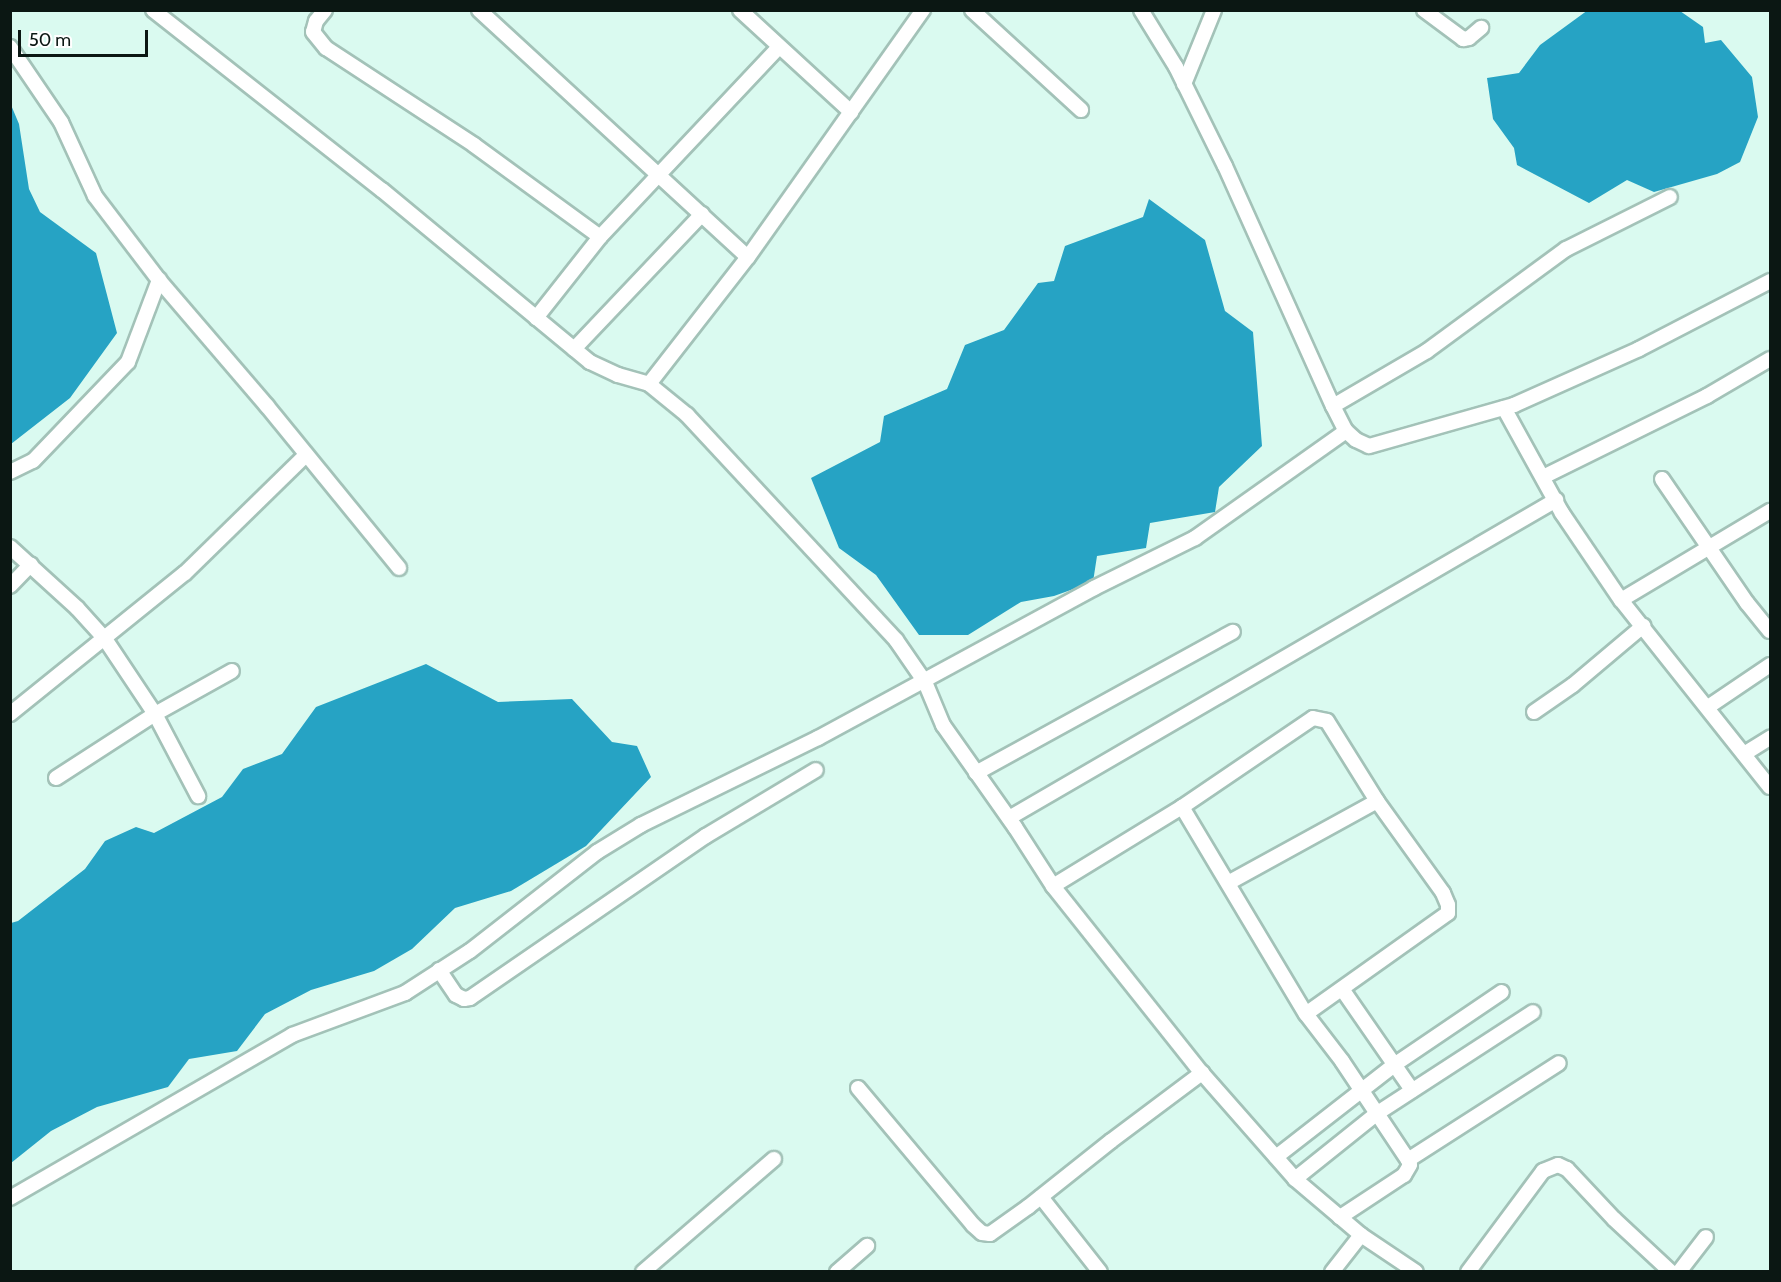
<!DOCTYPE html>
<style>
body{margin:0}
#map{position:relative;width:1781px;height:1282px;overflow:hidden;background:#dafaf0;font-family:Cabin,sans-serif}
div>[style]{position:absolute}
.water>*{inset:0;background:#26a3c4}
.roads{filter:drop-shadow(2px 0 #a3c2b8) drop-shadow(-2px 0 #a3c2b8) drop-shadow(0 2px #a3c2b8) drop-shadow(0 -2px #a3c2b8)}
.street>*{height:14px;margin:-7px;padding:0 7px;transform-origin:7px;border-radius:7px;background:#fff}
span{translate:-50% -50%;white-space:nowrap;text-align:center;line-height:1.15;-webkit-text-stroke:4.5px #fff;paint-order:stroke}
.frame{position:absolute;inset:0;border:12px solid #0b1713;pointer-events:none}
.scale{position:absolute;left:18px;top:30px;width:130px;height:27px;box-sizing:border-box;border:3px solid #0b1713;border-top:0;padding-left:8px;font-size:18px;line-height:21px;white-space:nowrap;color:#0b1713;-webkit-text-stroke:4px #fff;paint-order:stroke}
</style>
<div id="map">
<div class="water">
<i style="clip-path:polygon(1588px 10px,1680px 11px,1703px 27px,1705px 43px,1721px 40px,1752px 77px,1758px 117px,1740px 162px,1717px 174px,1654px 192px,1627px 180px,1589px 203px,1517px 165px,1514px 148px,1493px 119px,1487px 78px,1519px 73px,1540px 45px)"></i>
<i style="clip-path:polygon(11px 105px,19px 124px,29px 189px,40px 212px,96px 253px,117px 333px,70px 398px,11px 444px)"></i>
<i style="clip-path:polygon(1149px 199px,1205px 240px,1225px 311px,1253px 332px,1262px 446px,1219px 487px,1215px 512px,1150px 523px,1146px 548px,1097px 556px,1093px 582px,1054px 596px,1021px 602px,968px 635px,919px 635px,876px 575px,839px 548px,811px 478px,880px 442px,884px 416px,947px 389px,965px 345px,1004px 330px,1038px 283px,1054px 281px,1065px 246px,1143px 217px)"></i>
<i style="clip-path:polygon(426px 664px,498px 702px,572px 699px,612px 742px,637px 746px,651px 777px,586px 846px,511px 891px,455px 908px,412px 949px,374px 971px,311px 990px,265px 1014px,237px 1051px,189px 1059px,168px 1087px,97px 1107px,51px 1131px,11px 1163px,11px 923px,18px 921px,85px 869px,105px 841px,136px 827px,154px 833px,222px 797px,243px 769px,282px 754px,316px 707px)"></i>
</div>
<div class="roads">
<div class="street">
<i style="left:153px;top:10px;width:291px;rotate:38.2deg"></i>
<i style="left:382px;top:190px;width:270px;rotate:39.6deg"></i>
<i style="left:590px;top:362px;width:31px;rotate:25deg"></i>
<i style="left:618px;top:375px;width:32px;rotate:16deg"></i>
<i style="left:649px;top:384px;width:49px;rotate:39.2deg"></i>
<i style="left:687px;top:415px;width:307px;rotate:47.1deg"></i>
<i style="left:896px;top:640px;width:51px;rotate:55.4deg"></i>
<i style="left:925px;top:682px;width:47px;rotate:67.3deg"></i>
<i style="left:943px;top:725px;width:125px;rotate:54.8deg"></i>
<i style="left:1015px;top:827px;width:70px;rotate:57.2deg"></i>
<i style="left:1053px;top:886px;width:239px;rotate:51.5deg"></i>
<i style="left:1202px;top:1073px;width:141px;rotate:48.7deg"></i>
<i style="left:1295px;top:1179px;width:87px;rotate:40.3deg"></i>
<i style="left:1361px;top:1235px;width:66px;rotate:33.9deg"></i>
<i style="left:325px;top:10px;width:14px;rotate:129deg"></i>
<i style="left:316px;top:21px;width:11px;rotate:105deg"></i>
<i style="left:313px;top:32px;width:21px;rotate:51deg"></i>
<i style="left:326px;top:48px;width:177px;rotate:33.2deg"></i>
<i style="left:474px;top:145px;width:156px;rotate:36.1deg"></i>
<i style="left:479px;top:10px;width:365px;rotate:42.6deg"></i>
<i style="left:740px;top:10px;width:151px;rotate:42.6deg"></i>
<i style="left:972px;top:10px;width:148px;rotate:42.5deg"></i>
<i style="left:1141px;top:10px;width:67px;rotate:58.4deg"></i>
<i style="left:1176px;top:67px;width:110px;rotate:63.7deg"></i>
<i style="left:1225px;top:166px;width:263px;rotate:65.8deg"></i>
<i style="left:1333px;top:406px;width:28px;rotate:63deg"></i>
<i style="left:1346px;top:431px;width:13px;rotate:42deg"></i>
<i style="left:1356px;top:440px;width:14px;rotate:25deg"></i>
<i style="left:1369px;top:446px;width:151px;rotate:-15.8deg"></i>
<i style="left:1514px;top:405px;width:137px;rotate:-24.1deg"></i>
<i style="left:1639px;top:349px;width:148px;rotate:-27.4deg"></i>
<i style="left:1424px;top:10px;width:49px;rotate:36.6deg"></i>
<i style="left:1463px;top:39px;width:6px;rotate:-9deg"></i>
<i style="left:1469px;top:38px;width:16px;rotate:-40deg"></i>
<i style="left:10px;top:47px;width:91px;rotate:55.8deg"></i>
<i style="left:61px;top:122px;width:81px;rotate:65.3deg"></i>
<i style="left:95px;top:196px;width:106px;rotate:52.7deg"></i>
<i style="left:159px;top:280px;width:166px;rotate:49.4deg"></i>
<i style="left:267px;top:406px;width:209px;rotate:50.8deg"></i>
<i style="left:1184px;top:84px;width:80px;rotate:-67.9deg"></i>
<i style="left:536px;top:318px;width:103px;rotate:-51.7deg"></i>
<i style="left:600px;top:237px;width:261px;rotate:-46.7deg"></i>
<i style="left:574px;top:349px;width:186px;rotate:-46.5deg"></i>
<i style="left:649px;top:384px;width:161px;rotate:-52.1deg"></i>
<i style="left:748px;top:257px;width:303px;rotate:-54.7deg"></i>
<i style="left:1333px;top:406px;width:109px;rotate:-30.3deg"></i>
<i style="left:1427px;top:351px;width:172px;rotate:-36.3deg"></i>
<i style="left:1566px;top:249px;width:116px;rotate:-26.6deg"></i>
<i style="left:1504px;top:408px;width:120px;rotate:61.1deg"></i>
<i style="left:1562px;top:513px;width:105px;rotate:55.9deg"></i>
<i style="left:1621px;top:600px;width:239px;rotate:51.5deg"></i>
<i style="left:10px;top:472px;width:25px;rotate:-26deg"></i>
<i style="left:33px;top:461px;width:137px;rotate:-46.2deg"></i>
<i style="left:128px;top:362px;width:88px;rotate:-69.3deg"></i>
<i style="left:1543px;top:477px;width:183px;rotate:-26.3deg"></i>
<i style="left:1707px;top:396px;width:73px;rotate:-30.4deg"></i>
<i style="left:1662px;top:479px;width:150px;rotate:55.6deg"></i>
<i style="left:1747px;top:603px;width:36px;rotate:51deg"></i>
<i style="left:10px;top:547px;width:91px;rotate:42.3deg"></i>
<i style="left:77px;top:608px;width:42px;rotate:47.9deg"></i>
<i style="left:105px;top:639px;width:90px;rotate:56.3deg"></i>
<i style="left:155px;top:714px;width:93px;rotate:62.3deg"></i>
<i style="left:10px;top:586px;width:30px;rotate:-46deg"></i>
<i style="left:1621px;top:600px;width:174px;rotate:-30.9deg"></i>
<i style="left:1708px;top:707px;width:75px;rotate:-34.1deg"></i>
<i style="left:1534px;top:712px;width:47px;rotate:-34.7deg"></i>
<i style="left:1573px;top:685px;width:92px;rotate:-40.1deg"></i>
<i style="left:10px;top:714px;width:225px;rotate:-38.9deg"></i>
<i style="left:185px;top:573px;width:169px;rotate:-44.3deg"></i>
<i style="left:1744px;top:754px;width:31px;rotate:-32deg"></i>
<i style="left:976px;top:773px;width:293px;rotate:-28.8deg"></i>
<i style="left:56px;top:778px;width:118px;rotate:-32.9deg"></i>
<i style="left:155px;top:714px;width:88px;rotate:-29.2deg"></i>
<i style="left:1182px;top:807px;width:241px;rotate:59.1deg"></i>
<i style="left:1306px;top:1014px;width:59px;rotate:52.5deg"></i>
<i style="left:1342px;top:1061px;width:119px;rotate:56.3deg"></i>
<i style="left:1408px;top:1160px;width:5px;rotate:68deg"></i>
<i style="left:1410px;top:1165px;width:12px;rotate:121deg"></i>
<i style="left:1404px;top:1175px;width:77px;rotate:146.7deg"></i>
<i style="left:1009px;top:818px;width:633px;rotate:-30.17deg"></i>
<i style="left:1228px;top:883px;width:170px;rotate:-28.8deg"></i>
<i style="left:1053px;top:886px;width:151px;rotate:-31.5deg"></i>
<i style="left:1182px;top:807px;width:158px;rotate:-34.2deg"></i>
<i style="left:1313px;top:718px;width:14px;rotate:12deg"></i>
<i style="left:1327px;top:721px;width:94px;rotate:58deg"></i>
<i style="left:1377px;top:801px;width:113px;rotate:54.3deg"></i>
<i style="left:1443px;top:893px;width:13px;rotate:67deg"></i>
<i style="left:1448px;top:905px;width:8px;rotate:90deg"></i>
<i style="left:1448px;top:913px;width:174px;rotate:144.6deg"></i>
<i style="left:439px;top:970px;width:30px;rotate:56deg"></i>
<i style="left:456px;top:995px;width:9px;rotate:27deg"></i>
<i style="left:464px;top:999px;width:6px;rotate:-9deg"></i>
<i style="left:470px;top:998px;width:286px;rotate:-34.5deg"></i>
<i style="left:706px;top:836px;width:128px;rotate:-31deg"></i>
<i style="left:1342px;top:989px;width:123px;rotate:55.3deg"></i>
<i style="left:858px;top:1088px;width:179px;rotate:50deg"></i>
<i style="left:973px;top:1225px;width:12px;rotate:42deg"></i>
<i style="left:982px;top:1233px;width:8px;rotate:7deg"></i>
<i style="left:990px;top:1234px;width:47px;rotate:-35.4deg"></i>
<i style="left:1028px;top:1207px;width:106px;rotate:-38.5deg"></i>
<i style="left:1111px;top:1141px;width:114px;rotate:-36.8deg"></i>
<i style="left:1276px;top:1157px;width:150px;rotate:-37.9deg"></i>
<i style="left:1394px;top:1065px;width:130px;rotate:-34.1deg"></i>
<i style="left:1408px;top:1160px;width:179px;rotate:-32.7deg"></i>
<i style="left:1295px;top:1179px;width:104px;rotate:-38.7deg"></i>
<i style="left:1376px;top:1114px;width:187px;rotate:-33deg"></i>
<i style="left:1041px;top:1197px;width:95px;rotate:51.8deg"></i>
<i style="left:10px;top:1198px;width:326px;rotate:-30deg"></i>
<i style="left:292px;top:1035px;width:121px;rotate:-20.4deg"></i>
<i style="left:405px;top:993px;width:77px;rotate:-32.9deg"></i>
<i style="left:470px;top:951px;width:161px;rotate:-37.9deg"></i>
<i style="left:597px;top:852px;width:52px;rotate:-31.5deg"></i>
<i style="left:641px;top:825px;width:197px;rotate:-26.2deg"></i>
<i style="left:818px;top:738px;width:314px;rotate:-28.5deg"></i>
<i style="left:1094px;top:588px;width:113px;rotate:-26.3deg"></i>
<i style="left:1195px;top:538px;width:185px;rotate:-35.3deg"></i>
<i style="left:643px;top:1272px;width:173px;rotate:-40.8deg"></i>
<i style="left:837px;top:1272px;width:40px;rotate:-41deg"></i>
<i style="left:1332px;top:1272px;width:47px;rotate:-51.9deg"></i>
<i style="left:1468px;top:1272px;width:126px;rotate:-53.4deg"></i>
<i style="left:1543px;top:1171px;width:16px;rotate:-22deg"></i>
<i style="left:1558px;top:1165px;width:10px;rotate:24deg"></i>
<i style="left:1567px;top:1169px;width:69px;rotate:46.8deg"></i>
<i style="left:1614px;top:1219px;width:78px;rotate:42.9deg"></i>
<i style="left:1679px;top:1272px;width:44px;rotate:-52.4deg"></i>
</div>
</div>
<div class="frame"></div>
<div class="scale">50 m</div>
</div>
